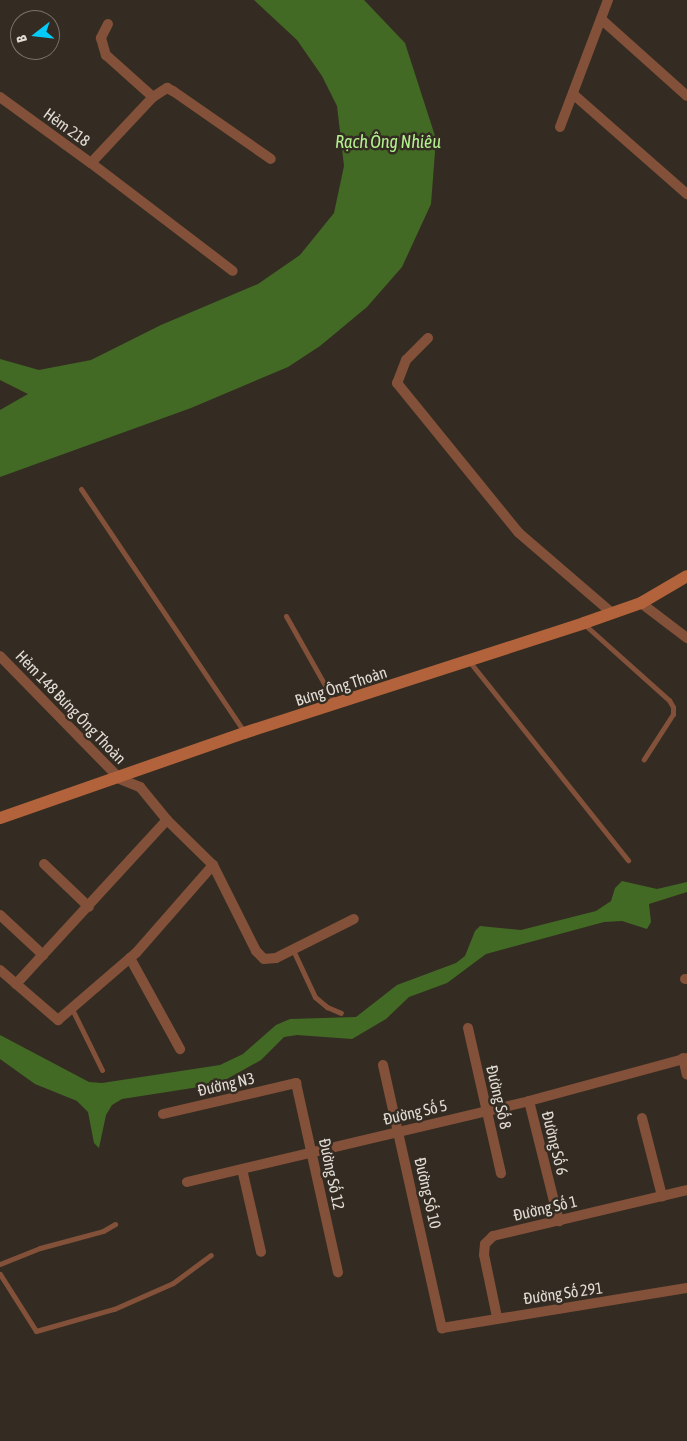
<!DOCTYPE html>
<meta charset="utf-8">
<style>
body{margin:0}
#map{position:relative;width:687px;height:1441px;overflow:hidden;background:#342c22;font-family:"Asap Condensed",sans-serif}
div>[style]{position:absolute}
.water>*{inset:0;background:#426a24}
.lane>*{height:5px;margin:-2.5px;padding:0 2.5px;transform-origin:2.5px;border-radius:2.5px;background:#835139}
.street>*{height:10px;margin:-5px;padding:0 5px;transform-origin:5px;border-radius:5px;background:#835139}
.secondary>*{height:12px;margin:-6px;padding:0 6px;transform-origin:6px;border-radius:6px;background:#b2633b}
span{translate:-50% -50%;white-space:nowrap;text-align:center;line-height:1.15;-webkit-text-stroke:5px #342c22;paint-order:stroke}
.street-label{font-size:16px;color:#e1ddd6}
.water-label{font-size:18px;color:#b3f08f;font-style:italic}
.north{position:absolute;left:10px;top:10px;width:50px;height:50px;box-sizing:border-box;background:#342c22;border:1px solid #79736a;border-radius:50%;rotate:254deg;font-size:14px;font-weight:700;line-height:20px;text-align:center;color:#e1ddd6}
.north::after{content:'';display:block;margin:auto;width:18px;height:22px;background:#04cbf9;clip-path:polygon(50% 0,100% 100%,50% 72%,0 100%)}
</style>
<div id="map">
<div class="water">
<i style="clip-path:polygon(254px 0,364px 0,405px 43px,436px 139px,431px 204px,402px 267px,367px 307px,320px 346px,288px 367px,191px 408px,0 477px,0 410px,28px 394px,0 380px,0 359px,39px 370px,91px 360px,161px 325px,258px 284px,300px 255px,334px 213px,344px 166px,337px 106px,322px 76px,297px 40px)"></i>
<i style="clip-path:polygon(622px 881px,657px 889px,687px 882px,687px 892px,649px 904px,651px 922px,647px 929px,622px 921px,604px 922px,486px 954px,447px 983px,409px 997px,386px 1019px,352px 1039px,297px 1035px,284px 1037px,261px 1060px,218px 1084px,122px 1099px,112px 1105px,106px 1115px,99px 1148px,94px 1143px,88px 1112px,77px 1101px,35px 1084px,0 1059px,0 1035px,89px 1082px,102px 1083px,220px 1065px,243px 1054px,276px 1025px,290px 1019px,356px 1017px,397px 985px,456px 963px,465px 956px,475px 931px,480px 926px,521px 930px,596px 911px,611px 901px,615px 888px)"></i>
</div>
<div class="lane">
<i style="left:81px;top:489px;width:293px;rotate:56.1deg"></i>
<i style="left:286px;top:616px;width:100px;rotate:60.6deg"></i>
<i style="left:585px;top:625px;width:113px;rotate:41.8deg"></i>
<i style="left:669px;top:700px;width:8px;rotate:60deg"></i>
<i style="left:673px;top:707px;width:7px;rotate:90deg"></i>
<i style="left:673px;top:714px;width:54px;rotate:122.8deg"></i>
<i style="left:469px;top:661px;width:255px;rotate:51.4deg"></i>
<i style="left:293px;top:950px;width:52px;rotate:64.9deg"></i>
<i style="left:315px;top:997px;width:16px;rotate:40deg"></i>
<i style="left:327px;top:1007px;width:15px;rotate:23deg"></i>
<i style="left:72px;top:1009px;width:68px;rotate:63.8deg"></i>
<i style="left:0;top:1264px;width:43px;rotate:-21.8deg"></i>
<i style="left:40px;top:1248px;width:65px;rotate:-15.1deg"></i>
<i style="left:103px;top:1231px;width:14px;rotate:-30deg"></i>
<i style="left:0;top:1274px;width:67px;rotate:57.7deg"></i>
<i style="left:36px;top:1331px;width:81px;rotate:-15.8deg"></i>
<i style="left:114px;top:1309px;width:64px;rotate:-23.8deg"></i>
<i style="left:173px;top:1283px;width:47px;rotate:-36.4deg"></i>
</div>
<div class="street">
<i style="left:601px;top:19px;width:115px;rotate:41.8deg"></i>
<i style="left:108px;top:24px;width:16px;rotate:117deg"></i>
<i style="left:101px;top:38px;width:18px;rotate:74deg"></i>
<i style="left:106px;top:55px;width:63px;rotate:41.8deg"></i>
<i style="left:153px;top:97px;width:17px;rotate:-33deg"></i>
<i style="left:167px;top:88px;width:7px;rotate:27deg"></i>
<i style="left:173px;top:91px;width:119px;rotate:34.8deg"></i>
<i style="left:573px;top:94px;width:152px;rotate:41.3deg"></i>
<i style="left:0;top:97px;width:112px;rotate:36deg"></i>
<i style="left:91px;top:163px;width:91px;rotate:-46.8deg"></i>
<i style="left:560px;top:127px;width:136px;rotate:-69.3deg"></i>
<i style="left:91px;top:163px;width:178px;rotate:37.3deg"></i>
<i style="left:428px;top:338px;width:31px;rotate:135deg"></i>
<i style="left:406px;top:360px;width:25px;rotate:111deg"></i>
<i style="left:397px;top:383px;width:193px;rotate:50.9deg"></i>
<i style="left:519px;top:533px;width:123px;rotate:40.7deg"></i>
<i style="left:641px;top:603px;width:58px;rotate:37.3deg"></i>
<i style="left:0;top:656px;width:172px;rotate:45.7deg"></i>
<i style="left:120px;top:779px;width:22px;rotate:22deg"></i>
<i style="left:140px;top:787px;width:43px;rotate:50.7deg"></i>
<i style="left:167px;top:820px;width:64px;rotate:44.4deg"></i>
<i style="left:213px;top:865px;width:96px;rotate:63.4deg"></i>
<i style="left:256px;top:951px;width:11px;rotate:45deg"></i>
<i style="left:264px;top:959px;width:12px;rotate:-5deg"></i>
<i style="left:276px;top:958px;width:87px;rotate:-26.6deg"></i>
<i style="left:44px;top:864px;width:62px;rotate:43.7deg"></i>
<i style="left:0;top:915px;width:59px;rotate:42.9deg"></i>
<i style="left:130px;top:958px;width:104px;rotate:61.2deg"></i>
<i style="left:0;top:970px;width:77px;rotate:40.8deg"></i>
<i style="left:58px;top:1020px;width:103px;rotate:-40.7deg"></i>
<i style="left:136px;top:953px;width:117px;rotate:-48.8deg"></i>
<i style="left:685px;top:979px;width:2px"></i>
<i style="left:16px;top:984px;width:223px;rotate:-47.4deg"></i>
<i style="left:468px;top:1028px;width:149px;rotate:77.2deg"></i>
<i style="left:683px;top:1058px;width:17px;rotate:77deg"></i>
<i style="left:383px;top:1065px;width:270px;rotate:77.4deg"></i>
<i style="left:442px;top:1328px;width:248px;rotate:-9.3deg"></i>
<i style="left:529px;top:1101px;width:124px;rotate:76deg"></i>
<i style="left:163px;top:1114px;width:137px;rotate:-13.1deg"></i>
<i style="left:296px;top:1083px;width:194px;rotate:77.5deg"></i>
<i style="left:642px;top:1118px;width:81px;rotate:75.6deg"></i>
<i style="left:242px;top:1169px;width:85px;rotate:77.1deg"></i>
<i style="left:187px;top:1182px;width:351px;rotate:-13.3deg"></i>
<i style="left:529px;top:1101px;width:164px;rotate:-15.2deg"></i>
<i style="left:497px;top:1317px;width:63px;rotate:-101.8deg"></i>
<i style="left:484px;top:1255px;width:11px;rotate:-85deg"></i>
<i style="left:485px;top:1244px;width:11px;rotate:-45deg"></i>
<i style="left:493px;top:1236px;width:199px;rotate:-13.3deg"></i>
</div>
<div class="secondary">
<i style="left:0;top:818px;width:258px;rotate:-19.2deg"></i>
<i style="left:244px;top:733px;width:357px;rotate:-17.9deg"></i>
<i style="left:584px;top:623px;width:60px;rotate:-19.3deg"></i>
<i style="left:641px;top:603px;width:53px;rotate:-30.4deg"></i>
</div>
<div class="street-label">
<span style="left:67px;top:127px;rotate:36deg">Hẻm 218</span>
<span style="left:341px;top:686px;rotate:-18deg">Bưng Ông Thoàn</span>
<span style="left:71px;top:707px;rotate:46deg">Hẻm 148 Bưng Ông Thoàn</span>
<span style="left:226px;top:1084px;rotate:-13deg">Đường N3</span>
<span style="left:499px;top:1097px;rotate:77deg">Đường Số 8</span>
<span style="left:415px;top:1112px;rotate:-13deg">Đường Số 5</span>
<span style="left:555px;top:1143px;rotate:76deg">Đường Số 6</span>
<span style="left:332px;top:1174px;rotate:78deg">Đường Số 12</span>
<span style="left:428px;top:1193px;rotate:77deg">Đường Số 10</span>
<span style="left:545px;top:1208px;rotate:-13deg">Đường Số 1</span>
<span style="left:563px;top:1293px;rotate:-8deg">Đường Số 291</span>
</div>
<div class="water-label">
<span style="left:388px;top:142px">Rạch Ông Nhiêu</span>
</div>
<div class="north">B</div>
</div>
